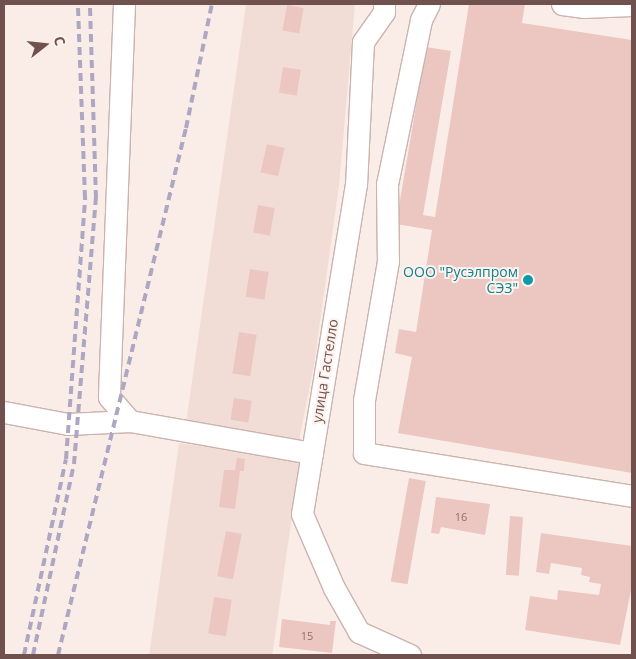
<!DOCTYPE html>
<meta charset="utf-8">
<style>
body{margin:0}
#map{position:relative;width:636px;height:659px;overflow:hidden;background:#faede7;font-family:"Open Sans",sans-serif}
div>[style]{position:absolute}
.residential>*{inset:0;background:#f1ddd6;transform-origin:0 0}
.building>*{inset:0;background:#ecc7c2;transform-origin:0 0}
.roads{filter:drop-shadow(1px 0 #cbb3ae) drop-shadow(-1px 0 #cbb3ae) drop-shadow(0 1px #cbb3ae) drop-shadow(0 -1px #cbb3ae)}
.minor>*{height:21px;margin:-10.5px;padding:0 10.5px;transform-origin:10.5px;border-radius:10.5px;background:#fff}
.rail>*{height:4px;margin-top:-2px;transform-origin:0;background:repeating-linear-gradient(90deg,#aea7c3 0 8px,transparent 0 13px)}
.dots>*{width:14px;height:14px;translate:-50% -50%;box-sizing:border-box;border:2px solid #fdf2ed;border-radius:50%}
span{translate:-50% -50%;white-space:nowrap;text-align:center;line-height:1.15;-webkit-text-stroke:4px #fdf2ed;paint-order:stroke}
.number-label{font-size:11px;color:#906e6b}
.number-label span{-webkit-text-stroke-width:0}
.culture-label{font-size:14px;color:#0d838f}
.right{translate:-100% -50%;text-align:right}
.street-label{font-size:14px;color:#71514e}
.frame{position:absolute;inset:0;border:5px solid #71514e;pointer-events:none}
.north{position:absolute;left:20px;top:20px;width:50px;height:50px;-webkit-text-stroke:4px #fdf2ed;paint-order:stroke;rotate:74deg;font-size:14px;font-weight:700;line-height:20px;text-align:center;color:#71514e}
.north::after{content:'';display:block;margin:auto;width:18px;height:22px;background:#71514e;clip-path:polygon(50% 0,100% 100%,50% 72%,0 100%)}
</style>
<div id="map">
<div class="residential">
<i style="clip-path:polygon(246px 4px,355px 4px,339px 186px,314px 365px,299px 441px,186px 423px)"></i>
<i style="left:179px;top:443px;width:122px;height:214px;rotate:8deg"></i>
</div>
<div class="building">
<i style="clip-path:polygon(469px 4px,525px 4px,522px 23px,632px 40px,632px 473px,398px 433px,412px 357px,395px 353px,399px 329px,416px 332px,432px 230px,396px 224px,426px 47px,451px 51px,423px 215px,435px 217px)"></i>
<i style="left:287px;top:5px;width:17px;height:26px;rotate:10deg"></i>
<i style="left:283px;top:67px;width:18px;height:26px;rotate:9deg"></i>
<i style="left:267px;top:144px;width:18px;height:29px;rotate:13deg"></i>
<i style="left:258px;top:205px;width:17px;height:28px;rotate:10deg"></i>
<i style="left:250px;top:269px;width:19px;height:28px;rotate:9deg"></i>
<i style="left:239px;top:332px;width:18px;height:42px;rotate:9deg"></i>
<i style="left:234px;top:398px;width:18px;height:22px;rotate:9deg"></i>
<i style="clip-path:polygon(237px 458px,245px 459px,244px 471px,240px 471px,235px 509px,219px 507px,224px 470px,235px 470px)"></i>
<i style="left:409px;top:478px;width:17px;height:105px;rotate:10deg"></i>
<i style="clip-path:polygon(436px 497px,490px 504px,485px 535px,441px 527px,439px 534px,431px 533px)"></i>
<i style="left:510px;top:516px;width:13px;height:59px;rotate:4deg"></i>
<i style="left:226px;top:531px;width:16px;height:46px;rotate:11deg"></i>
<i style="clip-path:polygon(541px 533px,632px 546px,632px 585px,620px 645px,525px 630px,530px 596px,557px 600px,558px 590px,599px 595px,601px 584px,589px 582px,590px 577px,581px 575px,582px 568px,551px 563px,549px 574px,536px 572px)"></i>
<i style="left:214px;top:597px;width:18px;height:37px;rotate:9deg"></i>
<i style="clip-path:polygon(282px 619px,330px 625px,330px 621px,336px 621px,332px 653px,279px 647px)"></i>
</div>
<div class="roads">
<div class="minor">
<i style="left:124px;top:4px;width:393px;rotate:92.2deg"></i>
<i style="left:109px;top:397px;width:32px;rotate:49deg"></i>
<i style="left:384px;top:4px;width:8px;rotate:90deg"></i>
<i style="left:384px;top:12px;width:37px;rotate:125deg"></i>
<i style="left:363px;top:42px;width:142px;rotate:92.8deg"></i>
<i style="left:356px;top:184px;width:334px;rotate:99.3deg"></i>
<i style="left:302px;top:514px;width:81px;rotate:66.6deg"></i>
<i style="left:334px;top:588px;width:51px;rotate:60.4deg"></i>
<i style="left:359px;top:632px;width:56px;rotate:24.3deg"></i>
<i style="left:429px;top:4px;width:18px;rotate:117deg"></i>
<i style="left:421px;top:20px;width:167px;rotate:101.7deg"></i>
<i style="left:387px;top:184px;width:77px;rotate:89.3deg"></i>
<i style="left:388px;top:261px;width:141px;rotate:99.8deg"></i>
<i style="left:364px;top:400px;width:53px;rotate:90deg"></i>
<i style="left:364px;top:453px;width:271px;rotate:9.1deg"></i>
<i style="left:562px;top:4px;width:21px;rotate:8deg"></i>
<i style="left:583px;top:7px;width:49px;rotate:-2.3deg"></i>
<i style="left:4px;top:412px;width:65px;rotate:10.6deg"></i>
<i style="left:68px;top:424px;width:62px;rotate:-2.8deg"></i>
<i style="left:130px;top:421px;width:185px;rotate:10deg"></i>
</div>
</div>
<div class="rail">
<i style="left:24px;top:655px;width:200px;rotate:-77.9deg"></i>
<i style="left:66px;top:459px;width:262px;rotate:-85.8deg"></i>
<i style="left:85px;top:198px;width:194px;rotate:-92.1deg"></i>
<i style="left:33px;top:655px;width:195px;rotate:-77.9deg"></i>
<i style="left:74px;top:464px;width:267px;rotate:-85.3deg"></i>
<i style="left:96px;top:198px;width:194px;rotate:-91.8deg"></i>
<i style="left:58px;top:655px;width:542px;rotate:-76.35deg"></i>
<i style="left:186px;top:128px;width:127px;rotate:-78.2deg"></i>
</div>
<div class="dots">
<i style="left:528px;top:280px;background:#0f9aa8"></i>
</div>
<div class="number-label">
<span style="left:461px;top:517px">16</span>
<span style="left:307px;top:636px">15</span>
</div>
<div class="culture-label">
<span class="right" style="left:518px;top:280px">ООО "Русэлпром<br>СЭЗ"</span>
</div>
<div class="street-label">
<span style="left:325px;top:371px;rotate:-81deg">улица Гастелло</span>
</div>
<div class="frame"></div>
<div class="north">С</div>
</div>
